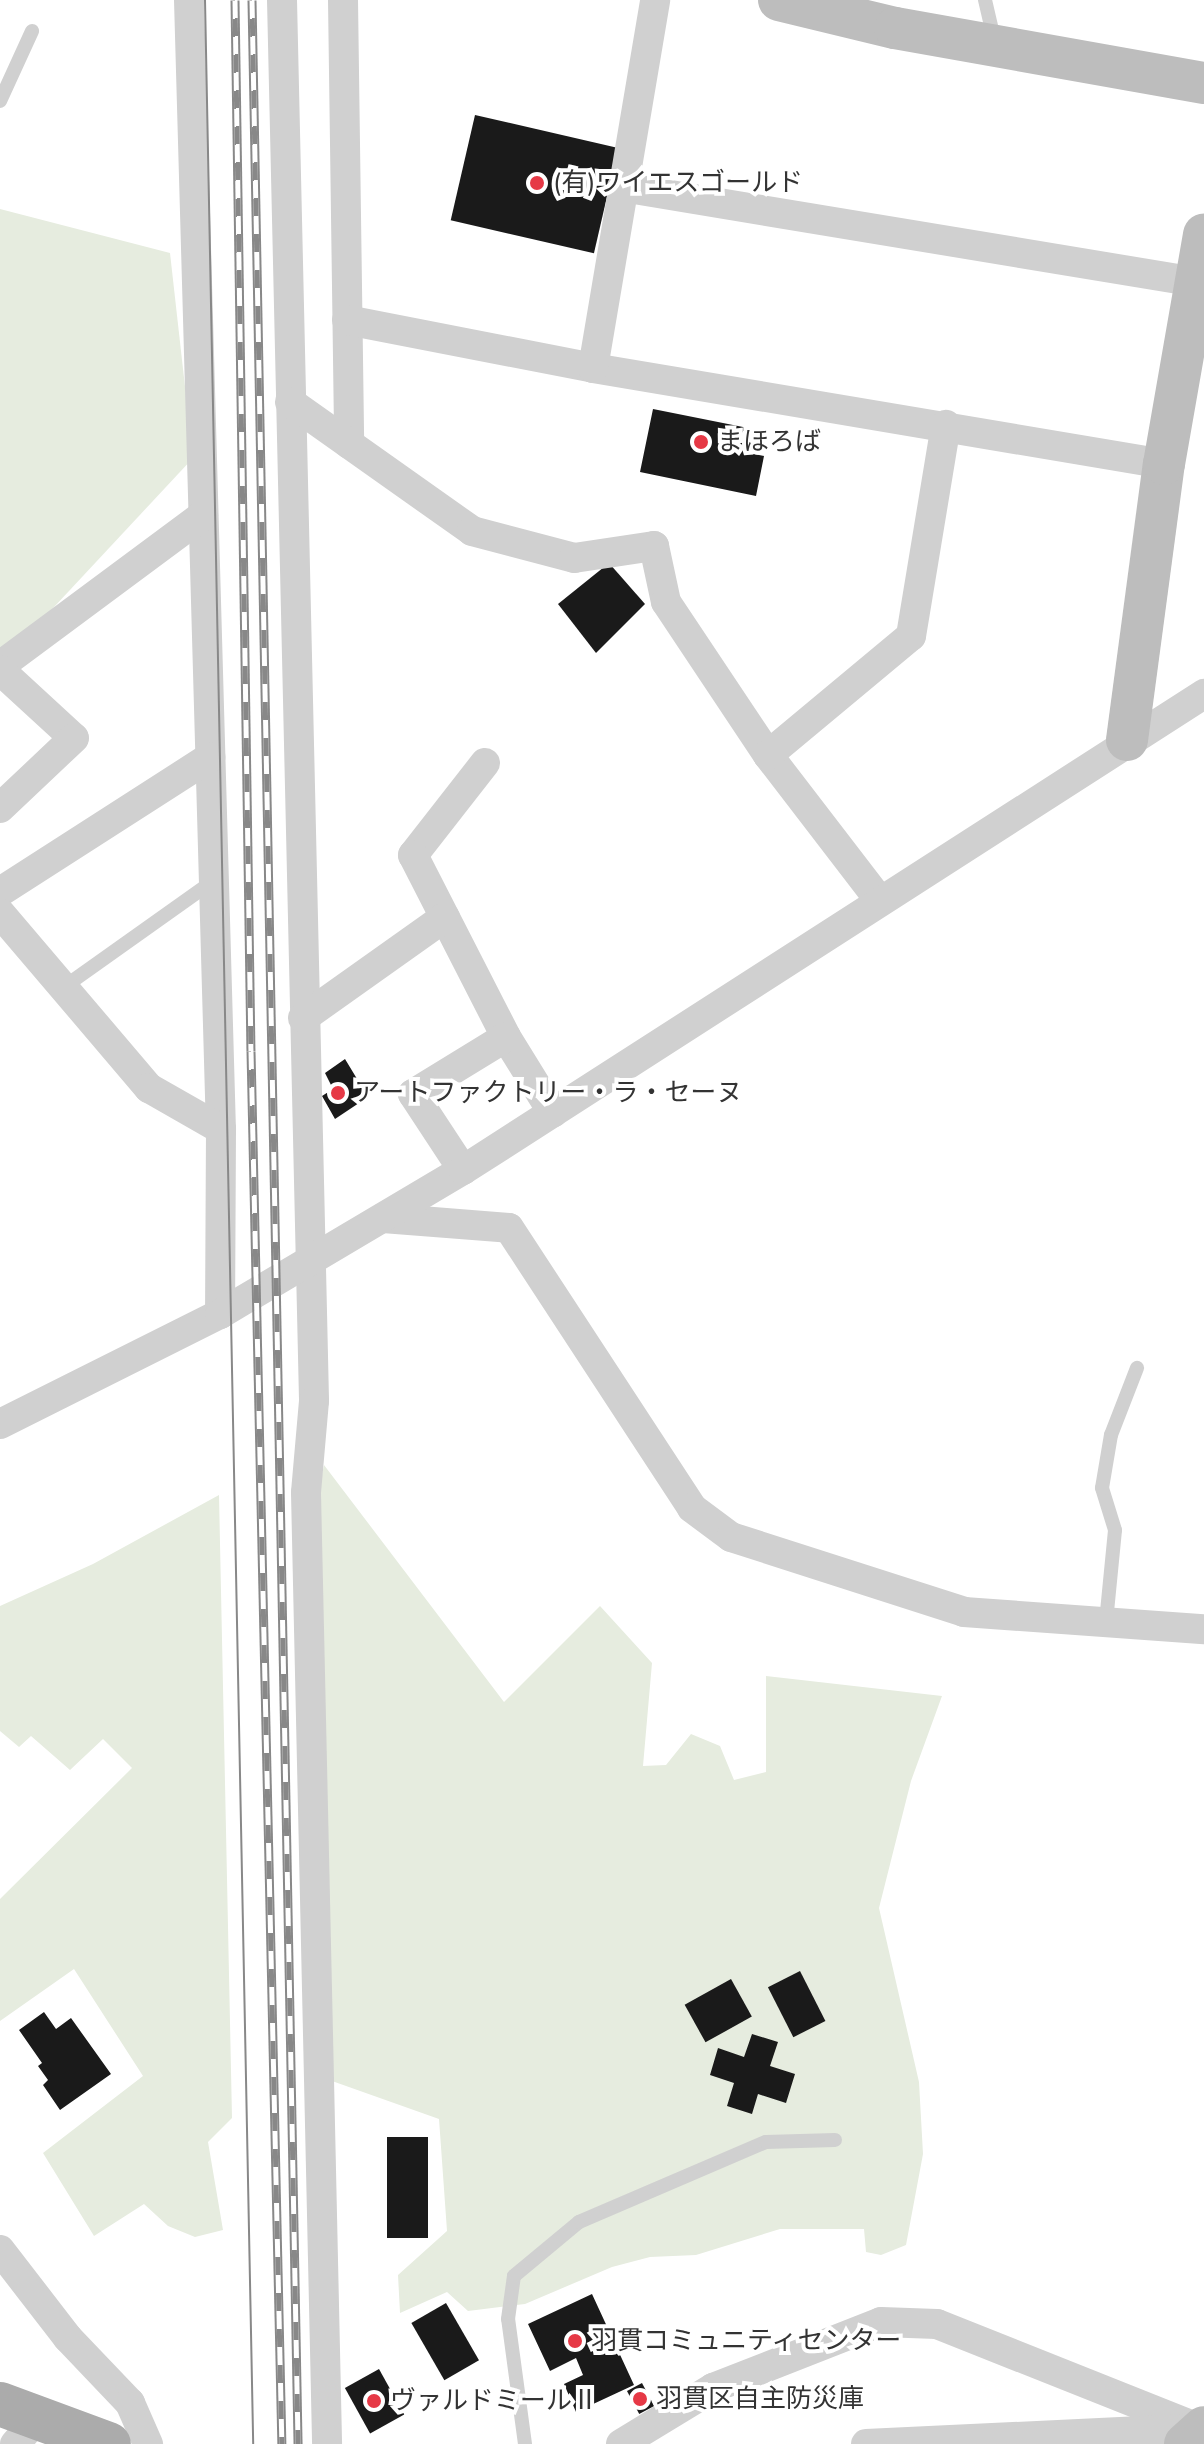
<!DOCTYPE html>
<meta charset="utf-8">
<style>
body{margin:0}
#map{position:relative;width:1204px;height:2444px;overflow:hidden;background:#fff;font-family:"Nunito Sans","Noto Sans JP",sans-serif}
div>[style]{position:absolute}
.green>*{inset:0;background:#e6ecdf}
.building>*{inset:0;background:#1a1a1a;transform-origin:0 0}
.lane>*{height:14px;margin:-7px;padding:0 7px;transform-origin:7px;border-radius:7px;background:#d0d0d0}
.street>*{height:30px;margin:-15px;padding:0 15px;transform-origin:15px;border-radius:15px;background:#d0d0d0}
.secondary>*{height:42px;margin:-21px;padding:0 21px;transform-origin:21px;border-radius:21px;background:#bdbdbd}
.primary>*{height:44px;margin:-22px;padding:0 22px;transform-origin:22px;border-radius:22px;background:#ababab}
.tram>*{height:2px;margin:-1px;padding:0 1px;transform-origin:1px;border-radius:1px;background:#888}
.rail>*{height:9px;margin-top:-4.5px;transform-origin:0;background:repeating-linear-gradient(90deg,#fff 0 18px,#888 0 36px);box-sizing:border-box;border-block:2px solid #888}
.dots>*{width:22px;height:22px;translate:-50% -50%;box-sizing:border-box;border:4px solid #fff;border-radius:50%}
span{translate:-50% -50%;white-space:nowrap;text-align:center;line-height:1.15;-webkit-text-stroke:8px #fff;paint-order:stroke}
.poi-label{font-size:26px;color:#333}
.left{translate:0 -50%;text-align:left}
</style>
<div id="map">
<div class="green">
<i style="clip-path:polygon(0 209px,170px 253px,193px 458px,0 665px)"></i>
<i style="clip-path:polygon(324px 1465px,504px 1702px,600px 1606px,652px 1663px,643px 1766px,666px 1765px,691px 1734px,720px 1746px,734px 1780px,766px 1772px,766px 1676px,942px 1696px,911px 1781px,879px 1908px,919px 2082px,923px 2154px,906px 2245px,881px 2255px,866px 2252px,864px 2229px,780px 2229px,696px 2255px,650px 2257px,612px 2267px,525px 2304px,468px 2311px,447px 2292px,400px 2313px,398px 2275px,447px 2231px,439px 2119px,332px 2081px,316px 1503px)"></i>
<i style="clip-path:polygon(219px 1495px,232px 2118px,208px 2142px,223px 2230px,195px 2237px,168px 2226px,144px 2204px,94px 2236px,43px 2153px,143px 2076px,74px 1969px,0 2021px,0 1899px,132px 1768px,103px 1739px,70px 1770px,31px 1736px,19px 1747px,0 1731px,0 1606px,93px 1564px)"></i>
</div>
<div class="building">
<i style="left:475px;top:115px;width:147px;height:108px;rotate:13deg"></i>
<i style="clip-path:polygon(653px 409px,758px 430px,754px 454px,764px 456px,756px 496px,640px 472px)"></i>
<i style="clip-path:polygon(609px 563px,645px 604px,596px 653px,558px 604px)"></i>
<i style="clip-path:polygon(345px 1059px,368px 1097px,335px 1119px,322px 1096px,333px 1089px,325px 1073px)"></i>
<i style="left:800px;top:1971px;width:56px;height:36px;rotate:63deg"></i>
<i style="left:731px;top:1979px;width:43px;height:53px;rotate:61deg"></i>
<i style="clip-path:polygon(44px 2012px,56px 2029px,71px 2018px,111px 2074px,60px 2110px,43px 2085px,48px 2080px,38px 2066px,42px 2063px,19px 2030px)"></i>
<i style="clip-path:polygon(752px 2034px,778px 2042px,770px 2066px,795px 2074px,786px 2103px,758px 2094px,752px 2114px,727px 2106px,734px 2083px,710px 2075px,718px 2048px,744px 2057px)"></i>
<i style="left:387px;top:2137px;width:41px;height:101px"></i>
<i style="clip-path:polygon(592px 2294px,634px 2385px,576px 2412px,564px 2384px,583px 2375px,576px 2358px,550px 2371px,528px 2324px)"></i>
<i style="left:446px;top:2303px;width:66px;height:40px;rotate:60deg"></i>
<i style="left:379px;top:2369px;width:52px;height:39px;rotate:61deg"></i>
<i style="left:642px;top:2383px;width:26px;height:17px;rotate:62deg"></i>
</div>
<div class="lane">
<i style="left:985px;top:0;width:44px;rotate:76.9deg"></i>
<i style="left:0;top:101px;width:77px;rotate:-65.4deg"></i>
<i style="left:64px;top:987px;width:183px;rotate:-35.4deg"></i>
<i style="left:1106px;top:1622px;width:92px;rotate:-84.4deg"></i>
<i style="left:1115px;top:1530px;width:44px;rotate:-107.2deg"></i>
<i style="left:1102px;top:1488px;width:54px;rotate:-80.4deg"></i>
<i style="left:1111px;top:1435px;width:72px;rotate:-68.8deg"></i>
<i style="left:525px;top:2444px;width:126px;rotate:-97.7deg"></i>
<i style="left:508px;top:2319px;width:43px;rotate:-82.1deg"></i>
<i style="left:514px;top:2276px;width:85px;rotate:-39.7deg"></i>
<i style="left:579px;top:2222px;width:203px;rotate:-23.2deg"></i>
<i style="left:766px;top:2142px;width:69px;rotate:-1.7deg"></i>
</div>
<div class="street">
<i style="left:189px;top:0;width:1129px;rotate:88.38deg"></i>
<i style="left:221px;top:1129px;width:185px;rotate:90.3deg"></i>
<i style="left:282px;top:0;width:1401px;rotate:88.69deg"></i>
<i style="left:314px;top:1401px;width:92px;rotate:95deg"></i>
<i style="left:306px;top:1493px;width:951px;rotate:88.73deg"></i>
<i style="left:343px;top:0;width:444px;rotate:89.2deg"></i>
<i style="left:622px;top:187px;width:582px;rotate:9.4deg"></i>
<i style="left:347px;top:320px;width:251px;rotate:11deg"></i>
<i style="left:593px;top:368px;width:579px;rotate:9.54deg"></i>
<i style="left:593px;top:368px;width:373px;rotate:-80.4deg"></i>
<i style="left:290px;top:402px;width:223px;rotate:35.3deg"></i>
<i style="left:472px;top:531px;width:106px;rotate:14.8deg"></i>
<i style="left:574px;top:558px;width:81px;rotate:-8.5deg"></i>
<i style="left:654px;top:546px;width:57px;rotate:77.9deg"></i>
<i style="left:666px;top:602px;width:184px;rotate:56.3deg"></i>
<i style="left:768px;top:755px;width:184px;rotate:52.5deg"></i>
<i style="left:0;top:666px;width:253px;rotate:-36.6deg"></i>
<i style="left:0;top:670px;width:100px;rotate:42.6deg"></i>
<i style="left:74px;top:738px;width:102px;rotate:136.6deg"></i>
<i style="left:768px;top:755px;width:186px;rotate:-39.8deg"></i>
<i style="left:911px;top:636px;width:214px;rotate:-80.6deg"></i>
<i style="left:485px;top:763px;width:117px;rotate:128deg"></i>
<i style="left:413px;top:855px;width:204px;rotate:62.9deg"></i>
<i style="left:506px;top:1037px;width:89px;rotate:58.3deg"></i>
<i style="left:0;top:892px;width:250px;rotate:-32.7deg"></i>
<i style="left:0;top:913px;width:230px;rotate:49.6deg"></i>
<i style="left:149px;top:1088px;width:83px;rotate:29.7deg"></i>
<i style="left:303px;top:1018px;width:174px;rotate:-35.4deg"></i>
<i style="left:463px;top:1170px;width:91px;rotate:-123.3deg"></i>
<i style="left:413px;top:1094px;width:109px;rotate:-31.5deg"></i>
<i style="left:383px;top:1218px;width:126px;rotate:4.5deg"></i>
<i style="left:509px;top:1228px;width:334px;rotate:56.8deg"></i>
<i style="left:692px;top:1508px;width:49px;rotate:36.6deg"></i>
<i style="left:731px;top:1537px;width:245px;rotate:17.8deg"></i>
<i style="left:964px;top:1612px;width:241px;rotate:4.1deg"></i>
<i style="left:0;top:1424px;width:246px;rotate:-26.6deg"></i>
<i style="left:220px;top:1314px;width:282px;rotate:-30.7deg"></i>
<i style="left:463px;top:1170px;width:881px;rotate:-32.72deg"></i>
<i style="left:0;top:2250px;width:111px;rotate:52.3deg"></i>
<i style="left:68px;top:2338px;width:90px;rotate:46.4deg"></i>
<i style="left:130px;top:2403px;width:45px;rotate:66.3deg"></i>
<i style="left:15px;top:2444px;width:33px;rotate:-49deg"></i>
<i style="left:621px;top:2444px;width:108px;rotate:-31.3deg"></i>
<i style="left:713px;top:2388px;width:180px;rotate:-21.4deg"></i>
<i style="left:881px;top:2322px;width:56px;rotate:2deg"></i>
<i style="left:937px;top:2324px;width:281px;rotate:21.7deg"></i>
<i style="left:866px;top:2444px;width:322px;rotate:-2.7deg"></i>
</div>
<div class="secondary">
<i style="left:779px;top:0;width:119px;rotate:13.6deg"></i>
<i style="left:895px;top:28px;width:314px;rotate:10.1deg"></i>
<i style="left:1127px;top:740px;width:278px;rotate:-82.4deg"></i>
<i style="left:1164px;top:464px;width:233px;rotate:-80.1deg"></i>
<i style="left:1185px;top:2444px;width:25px;rotate:-42deg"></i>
</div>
<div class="primary">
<i style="left:0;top:2404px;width:116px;rotate:20.2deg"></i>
</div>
<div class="tram">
<i style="left:205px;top:0;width:2444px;rotate:88.87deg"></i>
</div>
<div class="rail">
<i style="left:235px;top:0;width:1051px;rotate:89.13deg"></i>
<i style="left:251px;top:1051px;width:1393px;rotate:88.73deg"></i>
<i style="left:252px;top:0;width:2444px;rotate:88.92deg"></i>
</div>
<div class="dots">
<i style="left:537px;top:183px;background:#e63946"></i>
<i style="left:701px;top:442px;background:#e63946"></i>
<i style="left:338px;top:1093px;background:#e63946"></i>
<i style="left:575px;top:2341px;background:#e63946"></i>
<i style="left:640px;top:2399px;background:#e63946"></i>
<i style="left:374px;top:2401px;background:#e63946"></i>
</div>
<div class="poi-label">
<span class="left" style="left:553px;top:183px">(有)ワイエスゴールド</span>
<span class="left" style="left:717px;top:442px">まほろば</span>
<span class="left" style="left:354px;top:1093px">アートファクトリー・ラ・セーヌ</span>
<span class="left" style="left:591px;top:2341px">羽貫コミュニティセンター</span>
<span class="left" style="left:656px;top:2399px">羽貫区自主防災庫</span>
<span class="left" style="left:390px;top:2401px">ヴァルドミールⅡ</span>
</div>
</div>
